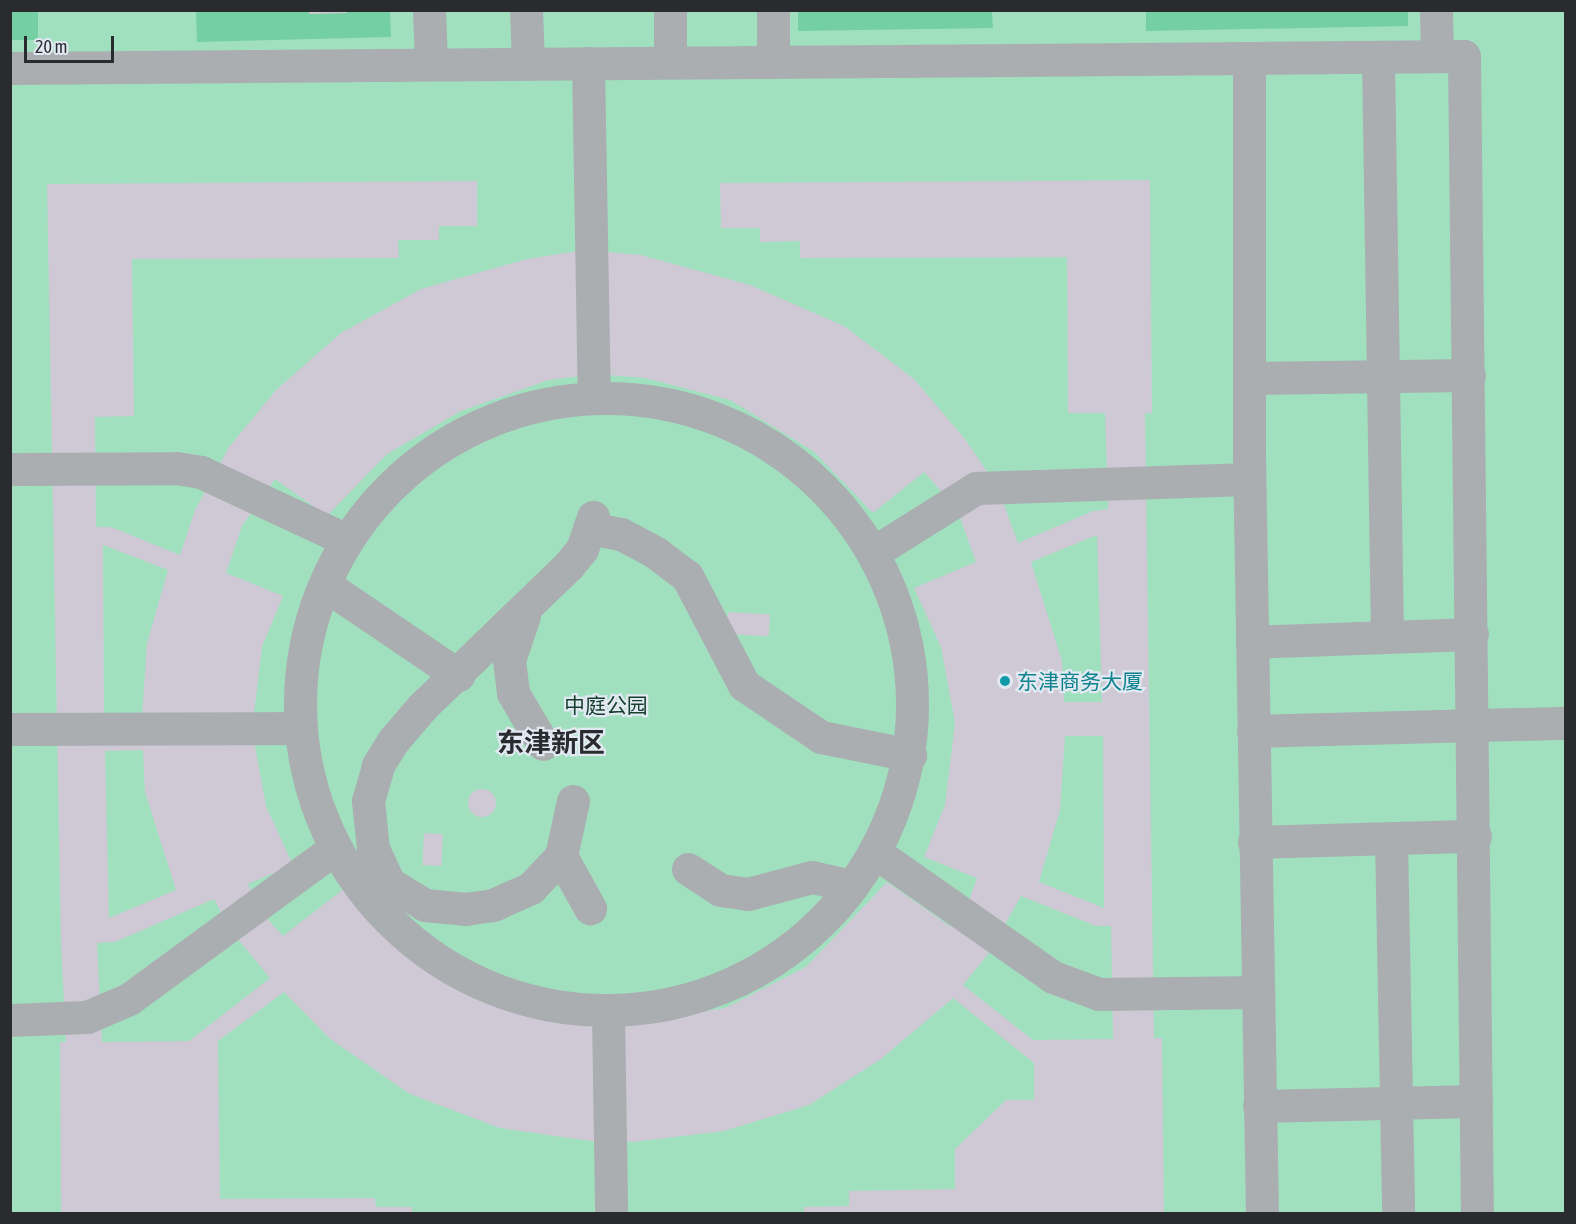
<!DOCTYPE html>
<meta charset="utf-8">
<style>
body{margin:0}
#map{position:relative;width:1576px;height:1224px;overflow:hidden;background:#e2e9f3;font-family:"Asap Condensed","Noto Sans SC",sans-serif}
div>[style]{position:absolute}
.green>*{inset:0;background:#a1e0bf;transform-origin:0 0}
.forest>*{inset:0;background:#74d0a2;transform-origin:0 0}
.building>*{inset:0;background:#cec9d4;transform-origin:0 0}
.round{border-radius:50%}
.minor>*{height:33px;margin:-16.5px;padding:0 16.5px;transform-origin:16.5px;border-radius:16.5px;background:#aaaeb1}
.minor>.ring{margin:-16.5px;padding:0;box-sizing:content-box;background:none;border:33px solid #aaaeb1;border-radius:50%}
.dots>*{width:16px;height:16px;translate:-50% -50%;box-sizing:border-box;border:3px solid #e2e9f3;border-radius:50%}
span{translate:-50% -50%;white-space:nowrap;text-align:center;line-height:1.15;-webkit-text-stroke:4.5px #e2e9f3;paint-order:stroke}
.culture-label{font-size:21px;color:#0d838f}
.left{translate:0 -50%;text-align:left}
.park-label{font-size:21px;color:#163e2c}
.district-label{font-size:27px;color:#292b2f;font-weight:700}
.frame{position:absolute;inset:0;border:12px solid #292b2f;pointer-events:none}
.scale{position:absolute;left:24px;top:36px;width:90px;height:27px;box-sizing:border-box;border:3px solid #292b2f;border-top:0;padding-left:8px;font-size:18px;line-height:21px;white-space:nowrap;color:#292b2f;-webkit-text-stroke:4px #e2e9f3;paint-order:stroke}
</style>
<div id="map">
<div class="green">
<i style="left:10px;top:11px;width:1555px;height:1202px"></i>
</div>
<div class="forest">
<i style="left:10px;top:11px;width:28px;height:29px"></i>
<i style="clip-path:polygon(196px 11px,390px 11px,391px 37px,197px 42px)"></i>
<i style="clip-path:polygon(798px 11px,992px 11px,993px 28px,798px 31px)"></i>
<i style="clip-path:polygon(1146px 11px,1408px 11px,1408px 26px,1146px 31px)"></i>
</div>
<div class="building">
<i style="clip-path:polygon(309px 10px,347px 10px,347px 13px,309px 14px)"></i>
<i style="clip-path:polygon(evenodd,1150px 180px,1152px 413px,1145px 413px,1154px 1038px,1162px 1038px,1164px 1214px,804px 1214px,804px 1207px,849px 1206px,849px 1191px,955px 1189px,955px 1149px,1006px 1100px,1034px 1100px,1034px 1063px,953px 998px,881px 1059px,809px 1105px,724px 1131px,633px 1142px,598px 1142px,500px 1128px,410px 1094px,330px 1039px,284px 992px,218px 1041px,220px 1199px,375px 1198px,376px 1207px,412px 1207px,412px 1214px,61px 1214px,60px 1042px,66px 1042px,61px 945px,47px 184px,477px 181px,477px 226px,439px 226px,439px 240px,398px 240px,399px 258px,132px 259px,134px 416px,95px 417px,96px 527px,111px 527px,180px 555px,195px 510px,229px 447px,276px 390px,341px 333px,421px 289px,527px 259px,585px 250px,641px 255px,750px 285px,844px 326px,914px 379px,965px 439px,998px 488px,1018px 543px,1093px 511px,1108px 509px,1105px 413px,1068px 413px,1067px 257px,800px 258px,800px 241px,760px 242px,760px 228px,721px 228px,720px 183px,1150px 180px,597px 374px,645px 378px,730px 400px,813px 451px,873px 513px,924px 472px,957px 509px,976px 562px,914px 588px,941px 647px,955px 723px,945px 805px,924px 857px,977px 878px,967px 906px,951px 927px,887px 882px,806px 967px,725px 1008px,616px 1025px,508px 1008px,425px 968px,346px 887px,283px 936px,261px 912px,248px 884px,293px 865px,266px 806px,252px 730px,262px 647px,283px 596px,226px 573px,242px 526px,275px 479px,327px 516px,387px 454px,461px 411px,549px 380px,597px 374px,1150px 180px,1097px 535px,1102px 702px,1064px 702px,1062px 661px,1031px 562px,1097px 535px,1150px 180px,103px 545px,168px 570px,147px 643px,142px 716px,104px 717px,103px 545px,1150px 180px,1065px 736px,1103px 736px,1104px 908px,1039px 882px,1060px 810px,1065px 736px,1150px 180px,143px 750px,145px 792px,176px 890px,109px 918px,105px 751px,143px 750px,1150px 180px,1021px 896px,1096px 926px,1111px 926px,1113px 1039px,1033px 1040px,963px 985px,989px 953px,1021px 896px,1150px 180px,214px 899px,231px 931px,270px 978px,189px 1041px,102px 1042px,97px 943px,115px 942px,214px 899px)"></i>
<i style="left:728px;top:612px;width:42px;height:22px;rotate:3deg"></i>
<i class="round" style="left:468px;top:789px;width:28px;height:28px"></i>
<i style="left:424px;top:833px;width:19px;height:32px;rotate:3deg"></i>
</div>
<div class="minor">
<i style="left:429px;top:10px;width:53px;rotate:87.8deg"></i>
<i style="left:526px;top:10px;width:53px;rotate:87.8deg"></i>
<i style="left:773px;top:10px;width:52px;rotate:90deg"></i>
<i style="left:1436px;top:10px;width:46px;rotate:88.8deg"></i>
<i style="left:1249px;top:58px;width:215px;rotate:-0.5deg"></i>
<i style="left:1464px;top:56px;width:1158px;rotate:89.36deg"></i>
<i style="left:670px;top:62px;width:52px;rotate:-90deg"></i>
<i style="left:588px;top:63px;width:333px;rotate:89deg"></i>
<i style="left:10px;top:68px;width:1239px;rotate:-0.46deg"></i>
<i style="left:1249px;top:58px;width:397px;rotate:90deg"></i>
<i style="left:1249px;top:455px;width:759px;rotate:89.02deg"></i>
<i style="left:1249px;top:378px;width:220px;rotate:-0.8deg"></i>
<i class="ring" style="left:300px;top:398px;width:579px;height:579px"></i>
<i style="left:10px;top:469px;width:166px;rotate:-0.3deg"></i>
<i style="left:176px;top:468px;width:25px;rotate:9deg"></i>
<i style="left:201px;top:472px;width:159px;rotate:25deg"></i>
<i style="left:589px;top:528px;width:33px;rotate:11deg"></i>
<i style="left:621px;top:534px;width:40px;rotate:28deg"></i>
<i style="left:656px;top:553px;width:39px;rotate:37deg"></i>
<i style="left:687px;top:576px;width:123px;rotate:62.4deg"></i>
<i style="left:744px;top:685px;width:93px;rotate:34deg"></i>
<i style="left:821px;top:737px;width:91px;rotate:11.4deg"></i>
<i style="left:874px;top:552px;width:120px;rotate:-32.1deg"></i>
<i style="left:976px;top:488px;width:273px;rotate:-1.9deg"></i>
<i style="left:325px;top:585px;width:161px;rotate:34.1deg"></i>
<i style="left:524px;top:616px;width:46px;rotate:108.8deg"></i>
<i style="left:509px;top:660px;width:33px;rotate:83deg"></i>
<i style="left:513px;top:693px;width:59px;rotate:59.5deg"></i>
<i style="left:1387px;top:637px;width:85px;rotate:-2deg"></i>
<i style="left:1252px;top:642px;width:135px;rotate:-2.1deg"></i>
<i style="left:1387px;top:637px;width:580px;rotate:-90.89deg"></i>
<i style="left:10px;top:729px;width:288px;rotate:-0.2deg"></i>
<i style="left:1253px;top:731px;width:313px;rotate:-1.5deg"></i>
<i style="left:573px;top:801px;width:56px;rotate:102.3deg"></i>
<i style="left:561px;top:856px;width:44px;rotate:133.2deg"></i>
<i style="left:531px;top:888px;width:42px;rotate:155.9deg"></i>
<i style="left:493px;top:905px;width:27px;rotate:172deg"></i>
<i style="left:466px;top:909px;width:41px;rotate:-174.4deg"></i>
<i style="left:425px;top:905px;width:42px;rotate:-148.6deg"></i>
<i style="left:389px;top:883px;width:38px;rotate:-115deg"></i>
<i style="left:373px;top:849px;width:48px;rotate:-95.9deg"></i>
<i style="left:368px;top:801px;width:37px;rotate:-74deg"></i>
<i style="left:378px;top:765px;width:28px;rotate:-58deg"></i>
<i style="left:393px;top:741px;width:45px;rotate:-49.5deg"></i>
<i style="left:422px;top:707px;width:204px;rotate:-44deg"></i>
<i style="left:569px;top:565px;width:21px;rotate:-51deg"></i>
<i style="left:582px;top:549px;width:34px;rotate:-71deg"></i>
<i style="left:1391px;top:839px;width:375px;rotate:88.9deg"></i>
<i style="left:1254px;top:842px;width:221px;rotate:-1.6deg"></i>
<i style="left:876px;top:853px;width:216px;rotate:35deg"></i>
<i style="left:1053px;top:977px;width:49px;rotate:20.3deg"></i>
<i style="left:1099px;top:994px;width:158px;rotate:-0.7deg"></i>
<i style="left:561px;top:856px;width:60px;rotate:60.9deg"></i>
<i style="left:688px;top:869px;width:38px;rotate:33deg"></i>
<i style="left:720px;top:890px;width:28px;rotate:8deg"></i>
<i style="left:748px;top:894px;width:66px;rotate:-14.9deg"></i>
<i style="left:812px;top:877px;width:41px;rotate:12.7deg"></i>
<i style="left:608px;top:1012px;width:202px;rotate:89.1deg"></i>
<i style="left:10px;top:1020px;width:77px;rotate:-2.2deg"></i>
<i style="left:87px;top:1017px;width:46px;rotate:-23.2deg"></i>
<i style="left:129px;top:999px;width:254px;rotate:-36.2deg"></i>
<i style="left:1259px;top:1106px;width:217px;rotate:-1.3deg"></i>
</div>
<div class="dots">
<i style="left:1005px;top:681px;background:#0f9aa8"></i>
</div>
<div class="culture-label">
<span class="left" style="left:1017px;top:681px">东津商务大厦</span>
</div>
<div class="park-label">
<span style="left:606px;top:705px">中庭公园</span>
</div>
<div class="district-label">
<span style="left:551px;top:743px">东津新区</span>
</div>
<div class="frame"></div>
<div class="scale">20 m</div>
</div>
